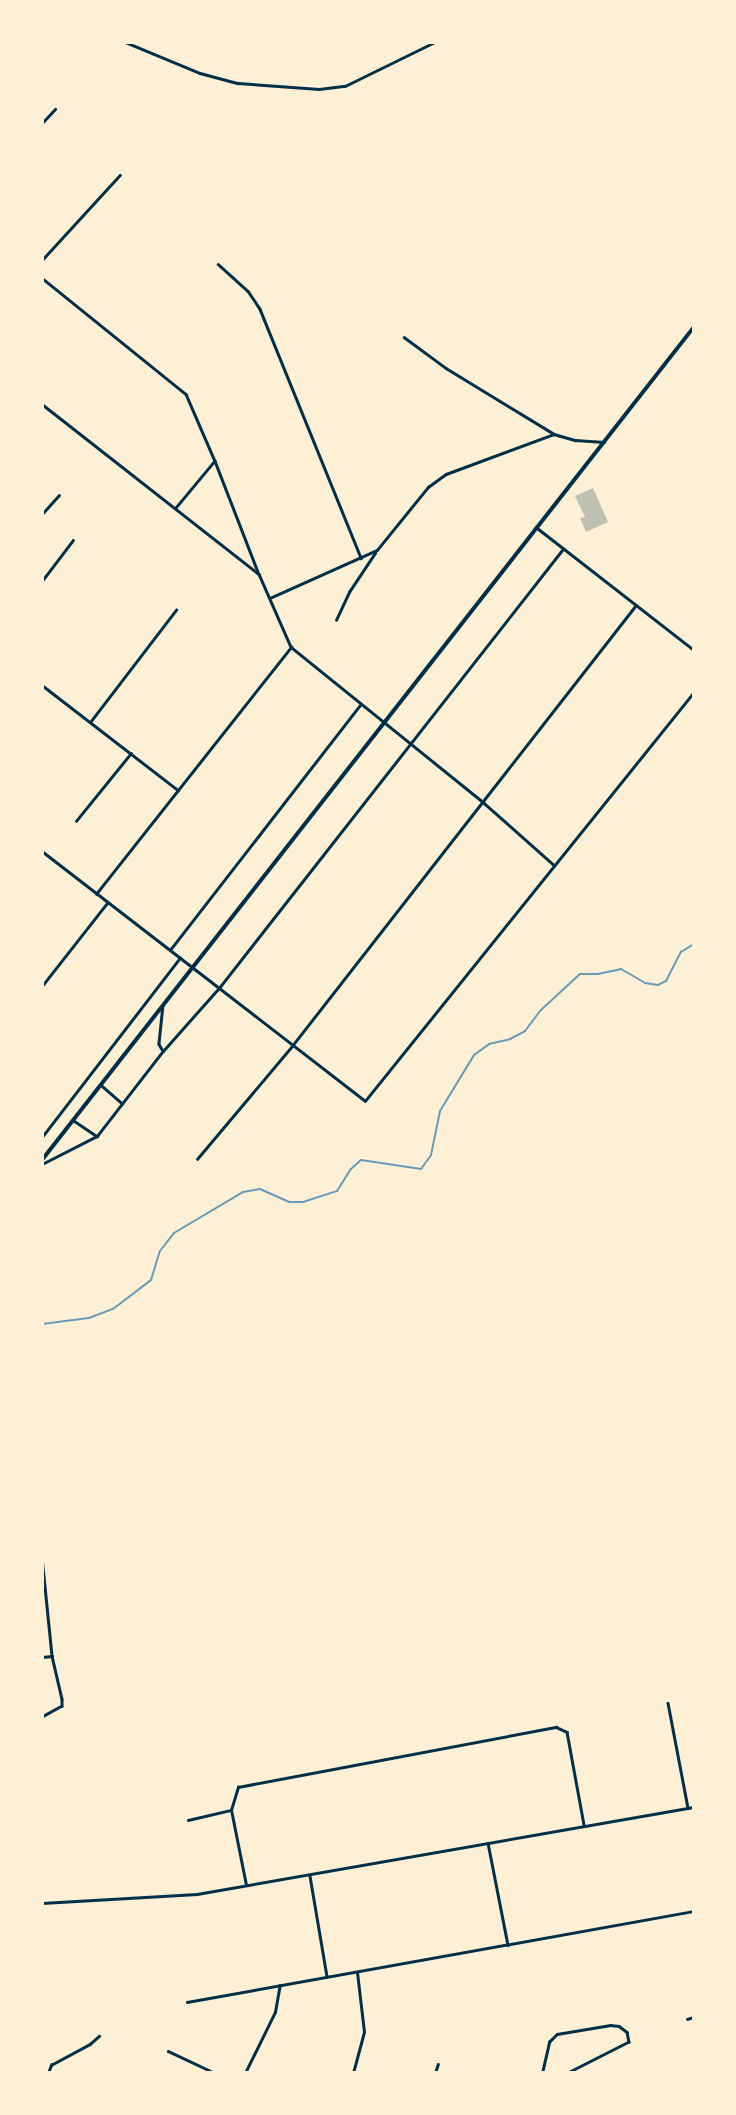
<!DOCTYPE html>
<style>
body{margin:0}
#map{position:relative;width:736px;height:2115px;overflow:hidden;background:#fdf0d5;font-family:Manrope,sans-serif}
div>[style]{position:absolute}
.stream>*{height:2px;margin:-1px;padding:0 1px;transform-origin:1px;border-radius:1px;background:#669bbc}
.building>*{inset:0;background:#bec0b2}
.minor>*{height:2.5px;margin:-1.25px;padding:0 1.25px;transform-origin:1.25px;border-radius:1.25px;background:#003049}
.tertiary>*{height:3.5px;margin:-1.75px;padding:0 1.75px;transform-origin:1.75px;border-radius:1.75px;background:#003049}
span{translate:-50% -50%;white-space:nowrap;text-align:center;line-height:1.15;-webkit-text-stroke:7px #fdf0d5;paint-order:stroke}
.frame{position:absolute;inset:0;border:44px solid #fdf0d5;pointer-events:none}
</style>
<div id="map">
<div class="stream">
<i style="left:42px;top:1324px;width:47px;rotate:-7.3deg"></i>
<i style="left:89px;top:1318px;width:26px;rotate:-21deg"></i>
<i style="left:113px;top:1309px;width:48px;rotate:-37.3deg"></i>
<i style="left:151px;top:1280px;width:30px;rotate:-73deg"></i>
<i style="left:160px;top:1251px;width:23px;rotate:-52deg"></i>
<i style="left:174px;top:1233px;width:80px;rotate:-30.7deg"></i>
<i style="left:243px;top:1192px;width:17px;rotate:-10deg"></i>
<i style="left:260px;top:1189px;width:32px;rotate:24deg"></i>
<i style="left:289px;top:1202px;width:14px"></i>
<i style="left:303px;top:1202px;width:36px;rotate:-18deg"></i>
<i style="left:337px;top:1191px;width:26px;rotate:-58deg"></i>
<i style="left:351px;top:1169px;width:13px;rotate:-42deg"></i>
<i style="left:361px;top:1160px;width:61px;rotate:8.5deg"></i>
<i style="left:421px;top:1169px;width:17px;rotate:-54deg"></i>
<i style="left:431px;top:1155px;width:45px;rotate:-78.4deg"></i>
<i style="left:440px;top:1111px;width:66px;rotate:-58.7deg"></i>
<i style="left:474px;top:1055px;width:19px;rotate:-36deg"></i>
<i style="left:489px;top:1044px;width:22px;rotate:-13deg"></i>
<i style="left:510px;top:1039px;width:17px;rotate:-28deg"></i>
<i style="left:525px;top:1031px;width:26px;rotate:-53deg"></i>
<i style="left:541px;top:1010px;width:53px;rotate:-42.7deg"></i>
<i style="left:580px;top:974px;width:18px"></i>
<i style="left:598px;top:974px;width:24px;rotate:-12deg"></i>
<i style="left:621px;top:969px;width:28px;rotate:30deg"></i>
<i style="left:645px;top:983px;width:13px;rotate:9deg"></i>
<i style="left:658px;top:985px;width:9px;rotate:-27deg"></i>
<i style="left:666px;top:981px;width:33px;rotate:-63deg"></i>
<i style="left:681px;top:952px;width:15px;rotate:-32deg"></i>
</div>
<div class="building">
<i style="clip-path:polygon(593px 488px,608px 522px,586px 532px,580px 518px,585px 517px,575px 496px)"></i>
</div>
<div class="minor">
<i style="left:125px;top:42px;width:81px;rotate:22.5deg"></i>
<i style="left:200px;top:73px;width:39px;rotate:15deg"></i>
<i style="left:238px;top:83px;width:81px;rotate:4.2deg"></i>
<i style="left:319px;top:89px;width:26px;rotate:-7deg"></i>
<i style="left:345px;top:86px;width:100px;rotate:-26.1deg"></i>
<i style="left:42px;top:123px;width:19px;rotate:-47deg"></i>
<i style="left:42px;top:260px;width:115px;rotate:-47.5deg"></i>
<i style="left:218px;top:264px;width:40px;rotate:42deg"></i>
<i style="left:248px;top:291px;width:22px;rotate:56deg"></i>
<i style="left:260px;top:309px;width:269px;rotate:67.9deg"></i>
<i style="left:42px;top:278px;width:185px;rotate:38.9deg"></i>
<i style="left:186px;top:394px;width:73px;rotate:66.6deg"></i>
<i style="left:215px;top:461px;width:61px;rotate:129.7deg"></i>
<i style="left:404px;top:337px;width:52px;rotate:36.4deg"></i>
<i style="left:446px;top:368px;width:127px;rotate:31.4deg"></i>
<i style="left:554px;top:434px;width:22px;rotate:16deg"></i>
<i style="left:575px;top:440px;width:29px;rotate:4deg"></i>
<i style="left:42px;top:404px;width:276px;rotate:38.1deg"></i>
<i style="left:259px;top:574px;width:80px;rotate:66.3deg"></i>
<i style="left:291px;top:647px;width:248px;rotate:38.9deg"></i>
<i style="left:484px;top:803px;width:94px;rotate:41.5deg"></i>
<i style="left:215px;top:461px;width:119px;rotate:68.8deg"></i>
<i style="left:42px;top:514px;width:25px;rotate:-48deg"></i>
<i style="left:536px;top:527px;width:200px;rotate:37.9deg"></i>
<i style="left:42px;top:581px;width:51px;rotate:-52.9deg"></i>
<i style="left:270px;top:598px;width:117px;rotate:-24.2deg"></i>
<i style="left:377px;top:550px;width:81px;rotate:-51deg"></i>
<i style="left:428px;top:487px;width:22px;rotate:-36deg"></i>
<i style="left:446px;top:474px;width:115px;rotate:-20.3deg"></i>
<i style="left:336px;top:620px;width:31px;rotate:-65deg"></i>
<i style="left:349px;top:592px;width:47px;rotate:-56.3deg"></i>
<i style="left:42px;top:685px;width:172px;rotate:37.7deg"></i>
<i style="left:91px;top:721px;width:140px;rotate:-52.6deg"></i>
<i style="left:76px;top:821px;width:87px;rotate:-51deg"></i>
<i style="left:42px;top:851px;width:408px;rotate:37.7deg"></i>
<i style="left:365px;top:1101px;width:525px;rotate:-51.19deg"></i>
<i style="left:96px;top:894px;width:315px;rotate:-51.7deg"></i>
<i style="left:170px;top:950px;width:310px;rotate:-52.2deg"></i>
<i style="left:42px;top:986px;width:105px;rotate:-51.9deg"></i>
<i style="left:163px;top:1005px;width:39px;rotate:96deg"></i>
<i style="left:159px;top:1044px;width:8px;rotate:60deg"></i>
<i style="left:163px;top:1051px;width:84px;rotate:-48.4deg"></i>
<i style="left:219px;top:988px;width:558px;rotate:-51.92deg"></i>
<i style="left:101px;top:1085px;width:28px;rotate:41deg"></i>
<i style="left:73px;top:1120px;width:29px;rotate:34deg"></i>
<i style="left:42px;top:1137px;width:226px;rotate:-52.4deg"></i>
<i style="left:197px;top:1159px;width:148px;rotate:-49.9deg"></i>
<i style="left:292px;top:1046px;width:559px;rotate:-52.04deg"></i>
<i style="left:42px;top:1164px;width:62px;rotate:-27deg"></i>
<i style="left:97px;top:1136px;width:108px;rotate:-52.2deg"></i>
<i style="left:42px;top:1557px;width:100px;rotate:84.2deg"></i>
<i style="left:52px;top:1656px;width:44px;rotate:76.9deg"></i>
<i style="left:62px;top:1699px;width:7px;rotate:90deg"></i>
<i style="left:62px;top:1706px;width:23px;rotate:151deg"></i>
<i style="left:42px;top:1657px;width:10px;rotate:-6deg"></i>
<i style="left:668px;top:1703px;width:107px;rotate:79.2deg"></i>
<i style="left:188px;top:1820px;width:44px;rotate:-13.1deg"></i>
<i style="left:488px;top:1843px;width:104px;rotate:78.9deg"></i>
<i style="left:310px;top:1876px;width:102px;rotate:80.4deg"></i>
<i style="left:246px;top:1885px;width:76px;rotate:-101.3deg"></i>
<i style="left:231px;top:1810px;width:24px;rotate:-73deg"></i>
<i style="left:238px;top:1787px;width:324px;rotate:-10.7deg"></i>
<i style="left:556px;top:1727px;width:12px;rotate:24deg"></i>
<i style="left:567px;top:1732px;width:95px;rotate:79.6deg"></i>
<i style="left:42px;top:1903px;width:155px;rotate:-3.3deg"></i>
<i style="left:197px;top:1894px;width:505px;rotate:-9.93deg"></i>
<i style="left:187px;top:2002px;width:515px;rotate:-10.18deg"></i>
<i style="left:687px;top:2019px;width:7px;rotate:-16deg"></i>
<i style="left:168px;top:2051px;width:52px;rotate:25.1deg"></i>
<i style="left:42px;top:2072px;width:4px;rotate:14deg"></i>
<i style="left:48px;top:2073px;width:9px;rotate:-69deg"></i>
<i style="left:51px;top:2065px;width:44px;rotate:-28.3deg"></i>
<i style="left:90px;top:2044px;width:12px;rotate:-42deg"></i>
<i style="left:245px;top:2073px;width:68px;rotate:-63.8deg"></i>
<i style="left:275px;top:2012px;width:27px;rotate:-80deg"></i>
<i style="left:353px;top:2073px;width:42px;rotate:-75deg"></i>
<i style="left:364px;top:2032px;width:60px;rotate:-96.7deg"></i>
<i style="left:435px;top:2073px;width:9px;rotate:-72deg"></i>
<i style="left:542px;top:2073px;width:32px;rotate:-77deg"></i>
<i style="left:549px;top:2042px;width:11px;rotate:-45deg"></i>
<i style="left:557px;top:2034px;width:54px;rotate:-9.6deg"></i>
<i style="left:610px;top:2025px;width:9px;rotate:6deg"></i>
<i style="left:619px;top:2026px;width:10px;rotate:37deg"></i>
<i style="left:627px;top:2032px;width:10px;rotate:79deg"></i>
<i style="left:629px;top:2042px;width:68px;rotate:153.1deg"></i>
</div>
<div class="tertiary">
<i style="left:42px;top:1160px;width:1058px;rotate:-51.95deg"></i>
</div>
<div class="frame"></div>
</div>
